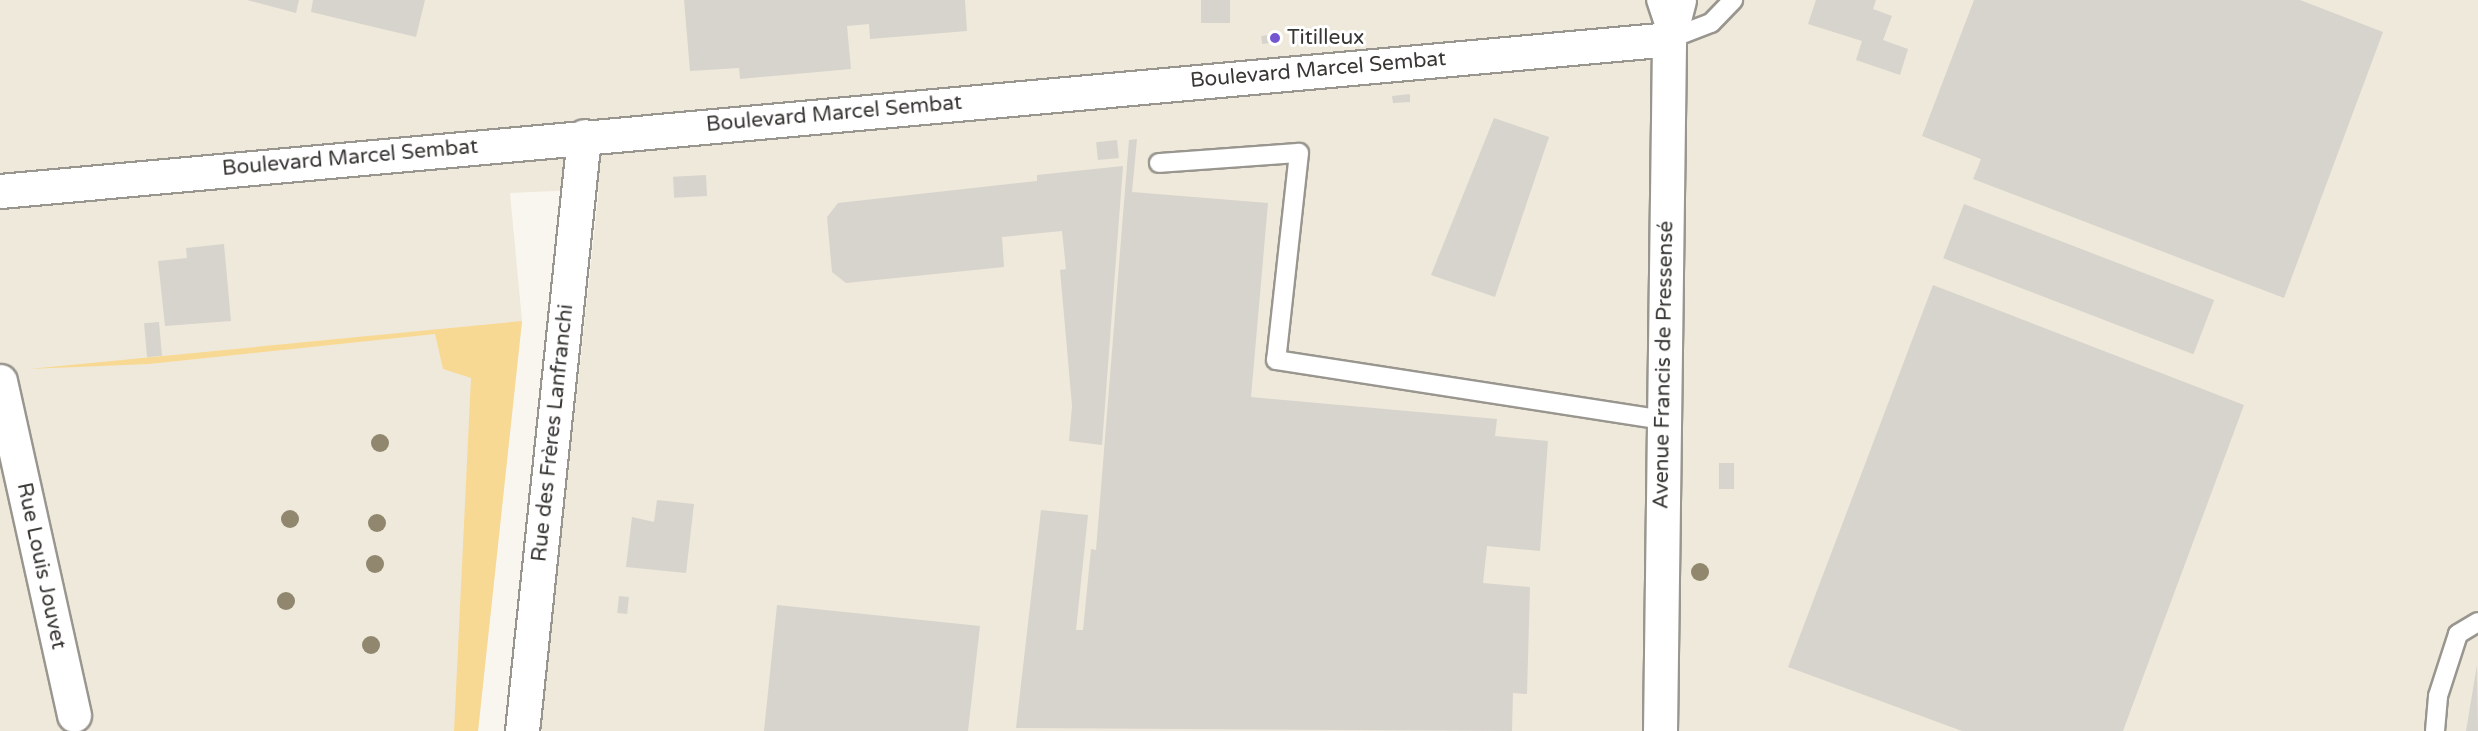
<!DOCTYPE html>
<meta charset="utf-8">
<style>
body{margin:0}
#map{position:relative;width:2478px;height:731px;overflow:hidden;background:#f9f6ef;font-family:"Varela Round",sans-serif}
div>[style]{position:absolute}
.built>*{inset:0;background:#efe9db}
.green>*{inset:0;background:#f8d994}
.building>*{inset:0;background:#d7d4cd;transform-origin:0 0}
.roads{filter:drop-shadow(2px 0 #99968f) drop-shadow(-2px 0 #99968f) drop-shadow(0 2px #99968f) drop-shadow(0 -2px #99968f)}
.service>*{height:18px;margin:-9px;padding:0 9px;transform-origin:9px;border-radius:9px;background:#fff}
.minor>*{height:33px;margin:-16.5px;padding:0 16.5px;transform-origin:16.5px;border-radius:16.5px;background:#fff}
.tertiary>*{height:33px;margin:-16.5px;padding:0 16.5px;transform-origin:16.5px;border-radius:16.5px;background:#fff}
.trees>*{width:18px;height:18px;margin:-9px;border-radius:50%;background:#90876e}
.dots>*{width:16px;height:16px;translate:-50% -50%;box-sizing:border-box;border:3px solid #fff;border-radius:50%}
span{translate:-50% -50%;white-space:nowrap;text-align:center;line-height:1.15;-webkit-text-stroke:6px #fff;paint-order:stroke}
.poi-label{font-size:21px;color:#383734}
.left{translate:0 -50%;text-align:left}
.street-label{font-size:21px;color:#383734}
</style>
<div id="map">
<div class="built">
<i style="clip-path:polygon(0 0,2478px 0,2478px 731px,540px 731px,599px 189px,510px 193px,522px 321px,478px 731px,0 731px)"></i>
</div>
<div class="green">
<i style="clip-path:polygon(522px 321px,478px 731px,454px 731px,471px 378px,443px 369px,435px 334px,149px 364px,29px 369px)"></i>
</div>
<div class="building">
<i style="clip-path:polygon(247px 0,299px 0,296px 13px)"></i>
<i style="clip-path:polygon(313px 0,425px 0,416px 37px,311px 12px)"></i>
<i style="clip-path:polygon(684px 0,965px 0,967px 31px,870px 39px,869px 24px,847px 26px,851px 69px,740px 79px,739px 68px,690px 71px)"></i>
<i style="left:1201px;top:0;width:29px;height:23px"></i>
<i style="clip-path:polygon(1816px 0,1876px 0,1873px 9px,1892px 16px,1883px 40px,1908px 49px,1900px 75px,1856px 60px,1862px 41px,1808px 24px)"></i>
<i style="clip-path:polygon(1974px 0,2300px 0,2383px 32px,2284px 298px,1973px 179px,1981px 159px,1922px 136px)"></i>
<i style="left:1278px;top:34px;width:8px;height:17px;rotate:83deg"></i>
<i style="clip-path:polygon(1410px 94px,1410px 102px,1393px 103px,1392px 96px)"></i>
<i style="clip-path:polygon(1494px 118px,1549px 137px,1495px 297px,1431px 275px)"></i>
<i style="clip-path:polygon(1137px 139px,1132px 192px,1268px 203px,1251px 397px,1497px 419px,1495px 436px,1548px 441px,1540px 551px,1487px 546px,1483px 583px,1530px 587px,1527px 694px,1513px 693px,1512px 731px,1016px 728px,1041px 510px,1088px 515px,1076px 630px,1083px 630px,1091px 549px,1096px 550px,1129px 140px)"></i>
<i style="left:1117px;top:140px;width:18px;height:21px;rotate:84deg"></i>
<i style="clip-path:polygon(1123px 166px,1102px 445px,1069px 441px,1072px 406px,1060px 270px,1066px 269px,1062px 231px,1002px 237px,1004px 267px,846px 283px,832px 272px,827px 217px,838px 203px,1037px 181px,1037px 175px)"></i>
<i style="left:706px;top:175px;width:21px;height:33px;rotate:87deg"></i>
<i style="left:1964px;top:204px;width:268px;height:58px;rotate:21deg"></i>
<i style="clip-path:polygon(224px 244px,231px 321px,165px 326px,158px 261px,187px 258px,186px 248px)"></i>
<i style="clip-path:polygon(1933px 285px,2244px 405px,2123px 731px,1962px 731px,1788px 667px)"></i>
<i style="left:159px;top:322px;width:34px;height:15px;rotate:85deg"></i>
<i style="left:1719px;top:463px;width:15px;height:26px"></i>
<i style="clip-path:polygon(657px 500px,694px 504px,686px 573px,626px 567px,632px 517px,654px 522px)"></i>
<i style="left:619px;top:596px;width:10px;height:17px;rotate:6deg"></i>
<i style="clip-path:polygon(777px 605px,980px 626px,968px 731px,764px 731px)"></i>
<i style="clip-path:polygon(2477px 665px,2478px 731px,2466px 731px)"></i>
</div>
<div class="roads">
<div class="service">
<i style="left:1656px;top:0;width:41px;rotate:71.6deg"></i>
<i style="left:1669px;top:39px;width:45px;rotate:-20.9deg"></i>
<i style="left:1711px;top:23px;width:32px;rotate:-46deg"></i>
<i style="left:1159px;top:163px;width:140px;rotate:-4.1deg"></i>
<i style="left:1299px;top:153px;width:208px;rotate:96.3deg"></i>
<i style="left:1276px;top:360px;width:393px;rotate:8.8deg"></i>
<i style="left:2435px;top:731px;width:35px;rotate:-85deg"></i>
<i style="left:2438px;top:696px;width:65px;rotate:-72.1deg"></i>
<i style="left:2458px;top:634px;width:23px;rotate:-31deg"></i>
</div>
<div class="minor">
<i style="left:0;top:381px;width:342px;rotate:77.5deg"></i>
<i style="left:522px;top:731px;width:598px;rotate:-84.05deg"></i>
</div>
<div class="tertiary">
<i style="left:0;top:191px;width:1676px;rotate:-5.2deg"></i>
<i style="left:1660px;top:731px;width:692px;rotate:-89.25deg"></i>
<i style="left:1669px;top:39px;width:40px;rotate:-75.6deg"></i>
</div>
</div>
<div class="trees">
<i style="left:380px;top:443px"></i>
<i style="left:290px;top:519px"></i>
<i style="left:377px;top:523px"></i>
<i style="left:375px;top:564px"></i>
<i style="left:1700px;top:572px"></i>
<i style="left:286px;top:601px"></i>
<i style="left:371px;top:645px"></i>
</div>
<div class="dots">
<i style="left:1275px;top:38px;background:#7356d0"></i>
</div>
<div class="poi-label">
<span class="left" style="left:1287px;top:38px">Titilleux</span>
</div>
<div class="street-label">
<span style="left:1318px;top:70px;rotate:-5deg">Boulevard Marcel Sembat</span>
<span style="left:834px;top:114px;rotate:-5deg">Boulevard Marcel Sembat</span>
<span style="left:350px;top:158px;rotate:-5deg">Boulevard Marcel Sembat</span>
<span style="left:1664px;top:365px;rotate:-89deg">Avenue Francis de Pressensé</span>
<span style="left:553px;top:433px;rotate:-84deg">Rue des Frères Lanfranchi</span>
<span style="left:41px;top:566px;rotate:78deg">Rue Louis Jouvet</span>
</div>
</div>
